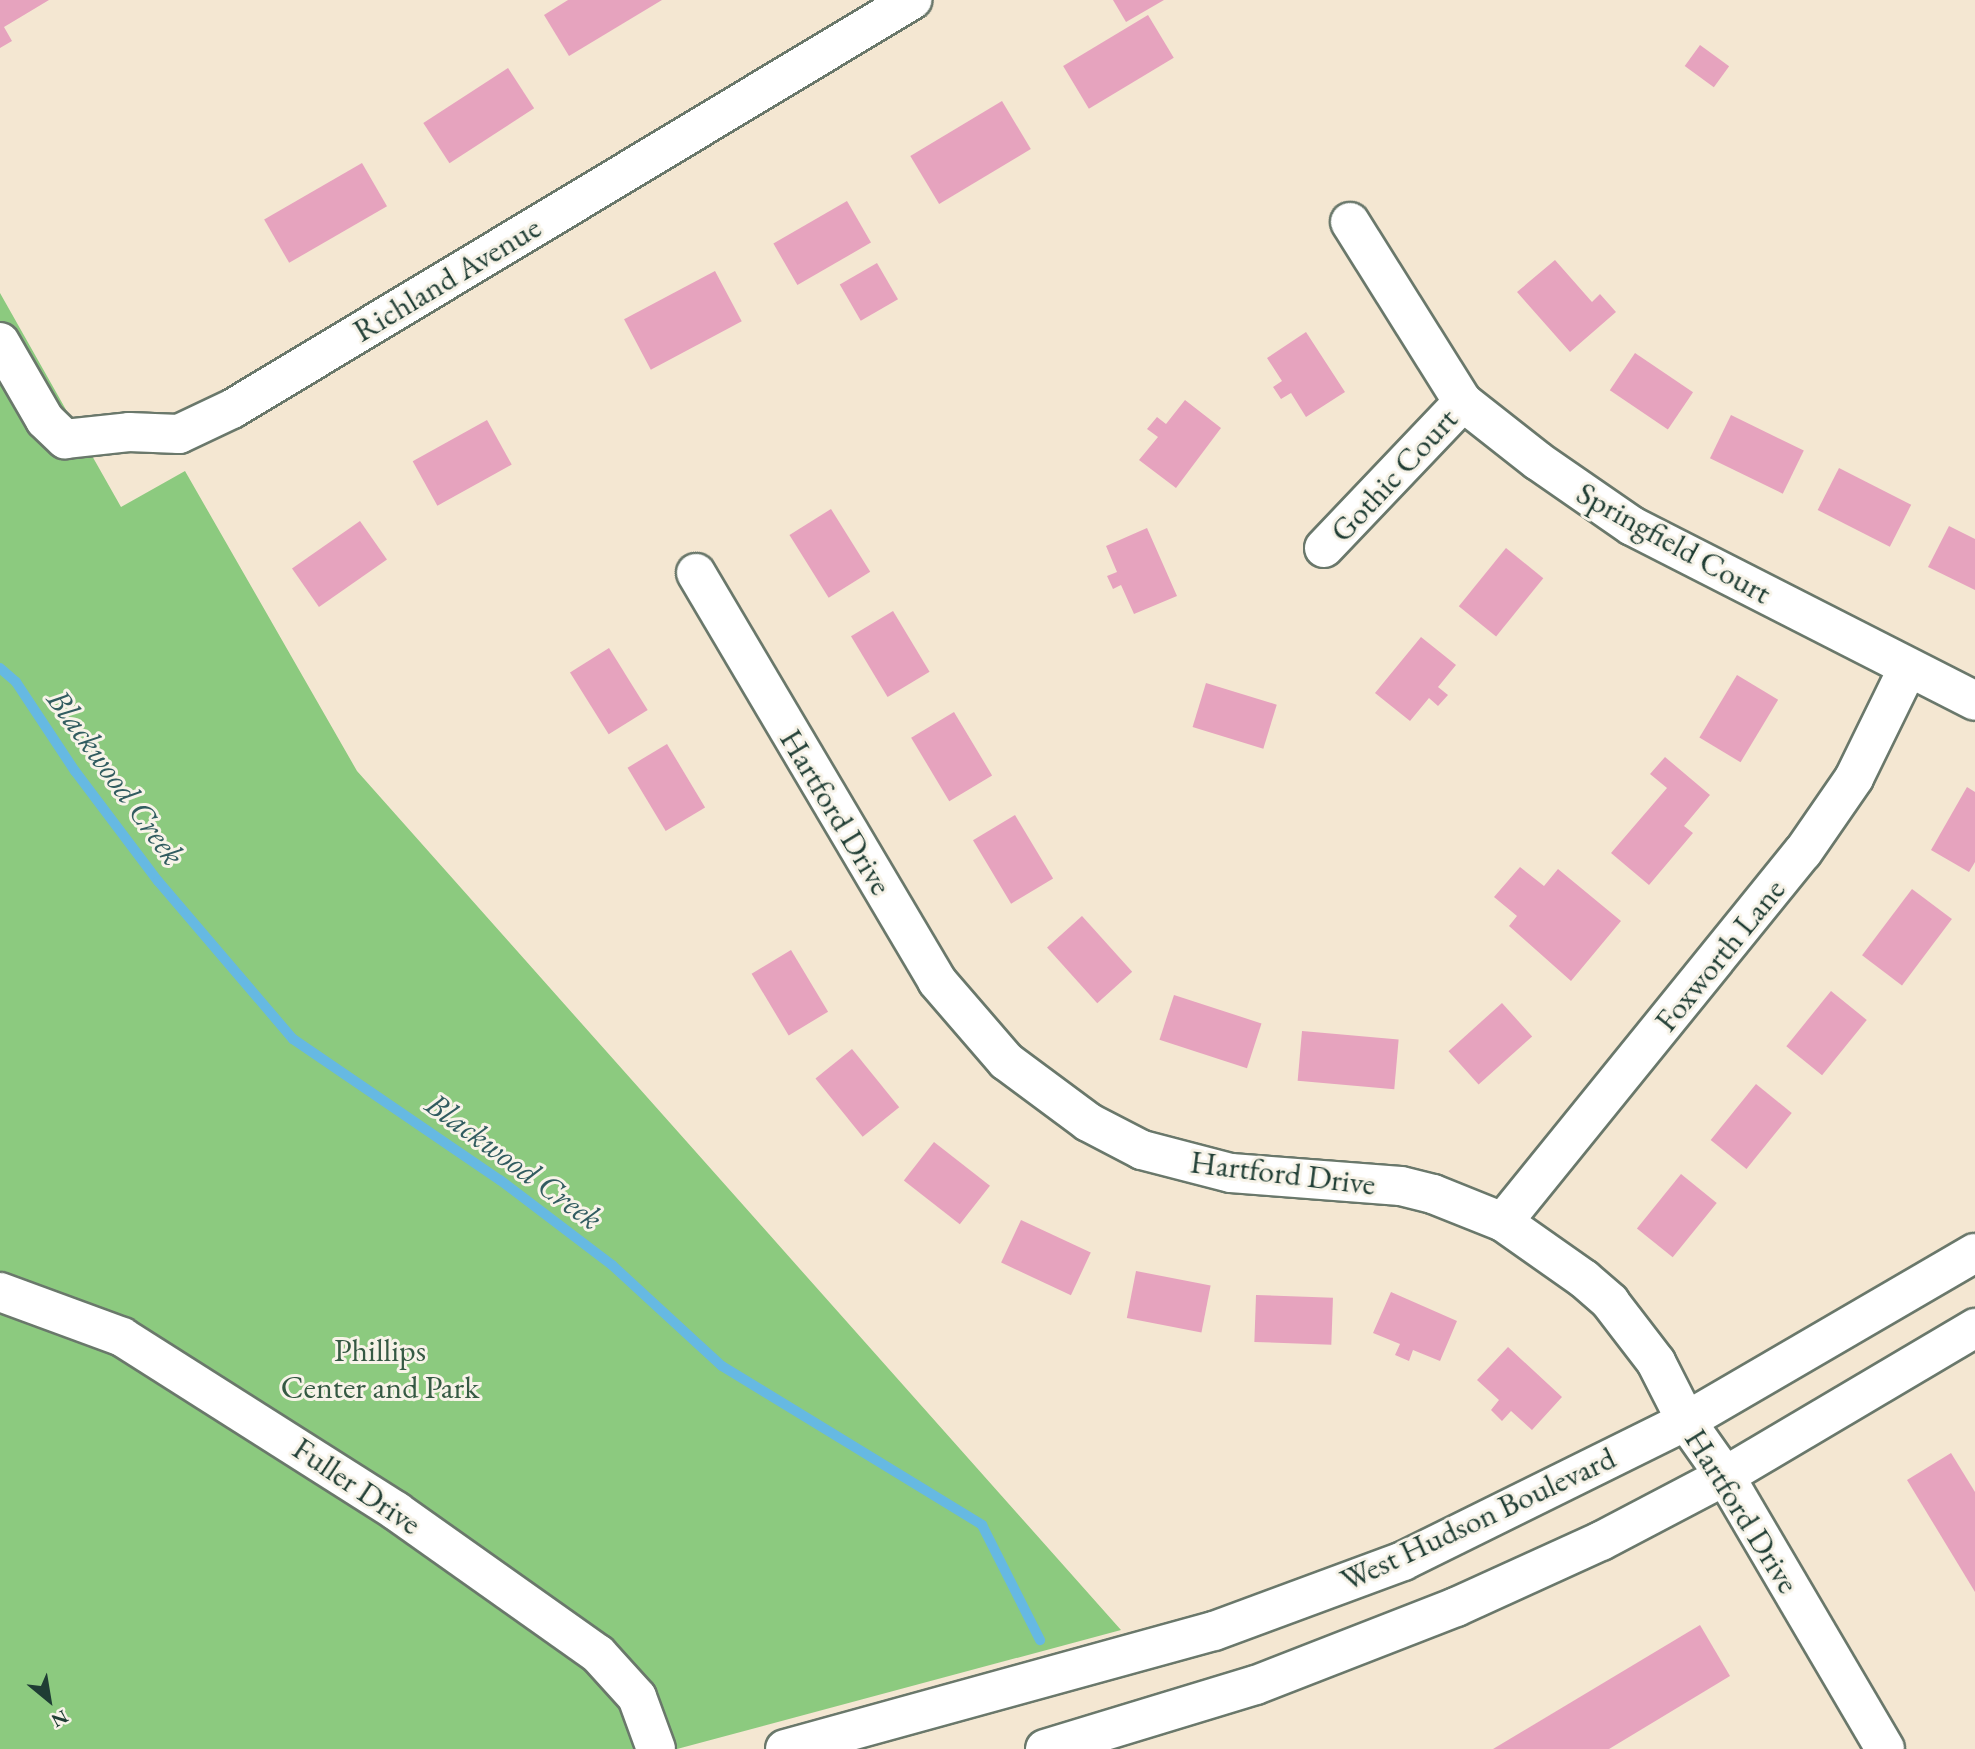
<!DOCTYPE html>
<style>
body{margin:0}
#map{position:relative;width:1975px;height:1749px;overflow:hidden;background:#f4e7d2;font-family:"EB Garamond",serif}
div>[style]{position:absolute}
.green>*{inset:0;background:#8cca7f}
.stream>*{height:10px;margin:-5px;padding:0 5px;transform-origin:5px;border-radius:5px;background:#66b9e2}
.building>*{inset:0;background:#e6a3be;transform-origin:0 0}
.roads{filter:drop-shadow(2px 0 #6a786b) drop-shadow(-2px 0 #6a786b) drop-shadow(0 2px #6a786b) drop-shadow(0 -2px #6a786b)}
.street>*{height:38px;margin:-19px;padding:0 19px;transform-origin:19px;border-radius:19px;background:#fff}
.secondary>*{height:38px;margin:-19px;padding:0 19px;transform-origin:19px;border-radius:19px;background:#fff}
span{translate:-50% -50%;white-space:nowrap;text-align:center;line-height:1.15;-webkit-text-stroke:6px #f7f3e8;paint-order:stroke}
.street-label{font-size:32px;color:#1f3d34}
.park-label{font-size:32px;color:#355943}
.water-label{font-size:33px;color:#315c60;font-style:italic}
.north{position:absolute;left:14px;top:1665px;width:70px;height:70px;-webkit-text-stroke:5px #f7f3e8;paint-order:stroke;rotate:150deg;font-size:19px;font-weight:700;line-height:28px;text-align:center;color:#1f3d34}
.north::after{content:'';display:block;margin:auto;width:24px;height:32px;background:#1f3d34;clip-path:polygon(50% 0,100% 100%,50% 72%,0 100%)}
</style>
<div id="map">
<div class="green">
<i style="clip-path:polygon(0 293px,121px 507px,185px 471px,357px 771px,1121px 1630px,677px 1749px,0 1749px)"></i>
</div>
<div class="stream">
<i style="left:0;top:668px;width:21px;rotate:41deg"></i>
<i style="left:16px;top:682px;width:107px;rotate:56.5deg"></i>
<i style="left:75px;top:771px;width:138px;rotate:53deg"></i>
<i style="left:158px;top:881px;width:208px;rotate:49.5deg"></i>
<i style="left:293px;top:1039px;width:250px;rotate:34.3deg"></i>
<i style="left:500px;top:1180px;width:141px;rotate:37.2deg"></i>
<i style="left:612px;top:1265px;width:149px;rotate:42.6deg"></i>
<i style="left:722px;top:1366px;width:305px;rotate:31.4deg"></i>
<i style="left:982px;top:1525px;width:129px;rotate:63.2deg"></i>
</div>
<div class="building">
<i style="clip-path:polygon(0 0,49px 0,4px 27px,12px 41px,0 48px)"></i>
<i style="clip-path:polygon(568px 0,662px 0,569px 56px,544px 15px)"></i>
<i style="clip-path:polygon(1113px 0,1164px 0,1126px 22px)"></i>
<i style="left:1148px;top:15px;width:50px;height:99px;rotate:59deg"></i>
<i style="left:1700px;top:45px;width:36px;height:26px;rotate:36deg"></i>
<i style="left:508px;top:68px;width:48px;height:101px;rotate:57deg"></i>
<i style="left:1002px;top:101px;width:56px;height:107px;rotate:59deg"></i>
<i style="left:362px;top:163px;width:50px;height:113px;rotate:60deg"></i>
<i style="left:847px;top:201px;width:48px;height:85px;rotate:60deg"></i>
<i style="clip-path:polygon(1555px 260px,1592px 302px,1600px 294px,1616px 312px,1570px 352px,1517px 292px)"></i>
<i style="left:877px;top:263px;width:42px;height:43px;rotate:60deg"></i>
<i style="left:715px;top:271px;width:57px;height:103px;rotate:62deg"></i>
<i style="clip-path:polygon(1306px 332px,1345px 392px,1306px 417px,1291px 393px,1281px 399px,1273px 387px,1282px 381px,1267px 358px)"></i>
<i style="left:1635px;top:353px;width:70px;height:45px;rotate:34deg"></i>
<i style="clip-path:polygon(1185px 400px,1221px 428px,1176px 488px,1139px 460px,1158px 437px,1147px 429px,1157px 417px,1166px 424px)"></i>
<i style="left:1731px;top:415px;width:81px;height:48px;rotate:26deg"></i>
<i style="left:487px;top:420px;width:51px;height:85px;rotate:61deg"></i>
<i style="left:1839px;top:468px;width:81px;height:47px;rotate:27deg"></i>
<i style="left:831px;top:509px;width:74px;height:49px;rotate:58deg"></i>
<i style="left:360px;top:521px;width:47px;height:83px;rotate:55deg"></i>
<i style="clip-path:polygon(1949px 526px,1975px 539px,1975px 590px,1928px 567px)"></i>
<i style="clip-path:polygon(1147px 528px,1177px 596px,1134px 614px,1121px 585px,1113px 589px,1107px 576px,1117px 572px,1106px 546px)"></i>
<i style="left:1506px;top:548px;width:48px;height:75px;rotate:39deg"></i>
<i style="left:893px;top:611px;width:71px;height:49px;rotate:59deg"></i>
<i style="clip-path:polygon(1421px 637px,1456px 665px,1438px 687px,1448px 695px,1438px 706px,1429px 698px,1410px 721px,1375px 693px)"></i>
<i style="left:609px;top:648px;width:73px;height:46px;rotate:58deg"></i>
<i style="left:1737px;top:675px;width:48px;height:73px;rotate:31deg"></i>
<i style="left:1206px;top:683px;width:74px;height:46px;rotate:17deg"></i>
<i style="left:954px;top:712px;width:74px;height:50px;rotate:59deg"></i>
<i style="left:667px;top:744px;width:74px;height:46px;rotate:59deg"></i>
<i style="clip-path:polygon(1665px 757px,1710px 795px,1684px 826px,1693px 833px,1649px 885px,1611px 853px,1667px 788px,1650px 774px)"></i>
<i style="clip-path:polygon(1967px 787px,1975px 792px,1975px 862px,1969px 872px,1931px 850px)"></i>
<i style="left:1015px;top:815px;width:74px;height:49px;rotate:59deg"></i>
<i style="clip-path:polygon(1520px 867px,1544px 886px,1558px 869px,1621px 921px,1571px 981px,1509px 926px,1517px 916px,1494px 897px)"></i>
<i style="left:1912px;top:889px;width:50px;height:83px;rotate:37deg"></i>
<i style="left:1082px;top:916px;width:75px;height:47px;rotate:48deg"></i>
<i style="left:791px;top:950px;width:72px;height:46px;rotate:59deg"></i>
<i style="left:1831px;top:991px;width:46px;height:71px;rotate:39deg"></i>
<i style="left:1174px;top:995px;width:92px;height:47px;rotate:18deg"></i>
<i style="left:1502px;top:1003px;width:45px;height:72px;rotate:48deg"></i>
<i style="left:1302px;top:1031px;width:97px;height:50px;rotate:5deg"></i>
<i style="left:852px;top:1049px;width:75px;height:47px;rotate:51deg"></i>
<i style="left:1756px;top:1084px;width:46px;height:72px;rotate:39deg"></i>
<i style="left:934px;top:1142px;width:71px;height:49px;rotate:38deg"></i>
<i style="left:1681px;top:1174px;width:46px;height:70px;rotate:39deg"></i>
<i style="left:1021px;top:1220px;width:77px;height:47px;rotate:25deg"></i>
<i style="left:1136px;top:1271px;width:76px;height:48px;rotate:11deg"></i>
<i style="clip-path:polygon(1391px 1292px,1457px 1321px,1440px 1361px,1413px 1350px,1409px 1361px,1395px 1355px,1400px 1344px,1373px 1333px)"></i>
<i style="left:1256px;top:1295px;width:77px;height:47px;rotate:2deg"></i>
<i style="clip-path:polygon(1508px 1347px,1562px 1397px,1532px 1430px,1511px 1411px,1502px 1421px,1491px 1410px,1499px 1400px,1477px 1380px)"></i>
<i style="clip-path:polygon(1951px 1453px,1975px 1492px,1975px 1592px,1907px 1480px)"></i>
<i style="clip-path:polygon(1700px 1625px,1730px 1676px,1609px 1749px,1493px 1749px)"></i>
</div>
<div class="roads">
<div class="street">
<i style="left:1350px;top:222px;width:213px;rotate:57.9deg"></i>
<i style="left:1463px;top:402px;width:95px;rotate:38.2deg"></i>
<i style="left:1538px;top:461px;width:114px;rotate:34.7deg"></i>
<i style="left:1632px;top:526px;width:385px;rotate:27deg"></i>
<i style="left:0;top:342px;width:90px;rotate:60deg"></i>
<i style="left:45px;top:420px;width:28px;rotate:44deg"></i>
<i style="left:65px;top:439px;width:64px;rotate:-6.2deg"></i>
<i style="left:129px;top:432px;width:50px;rotate:2.3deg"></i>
<i style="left:179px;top:434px;width:59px;rotate:-25.3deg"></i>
<i style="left:232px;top:409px;width:794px;rotate:-31.03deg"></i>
<i style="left:1324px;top:548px;width:202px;rotate:-46.4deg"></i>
<i style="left:696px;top:573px;width:474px;rotate:59.4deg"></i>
<i style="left:937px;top:981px;width:106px;rotate:49.2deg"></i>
<i style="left:1006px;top:1061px;width:102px;rotate:36.6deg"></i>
<i style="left:1088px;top:1122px;width:61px;rotate:27.4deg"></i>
<i style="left:1142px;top:1150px;width:92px;rotate:14.5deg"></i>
<i style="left:1231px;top:1173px;width:170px;rotate:4.4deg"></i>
<i style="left:1401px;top:1186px;width:33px;rotate:14deg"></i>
<i style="left:1433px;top:1194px;width:75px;rotate:21.8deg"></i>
<i style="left:1503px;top:1222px;width:99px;rotate:35.1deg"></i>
<i style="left:1584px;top:1279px;width:35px;rotate:41deg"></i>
<i style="left:1610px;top:1302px;width:76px;rotate:52.5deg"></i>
<i style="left:1656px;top:1362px;width:66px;rotate:63deg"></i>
<i style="left:1686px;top:1421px;width:67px;rotate:54.7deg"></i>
<i style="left:1725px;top:1476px;width:316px;rotate:59.6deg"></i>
<i style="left:1503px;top:1222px;width:476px;rotate:-51deg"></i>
<i style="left:1803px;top:852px;width:90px;rotate:-55.4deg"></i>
<i style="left:1854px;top:778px;width:123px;rotate:-63.9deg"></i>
<i style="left:0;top:1292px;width:130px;rotate:20.2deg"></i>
<i style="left:122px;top:1337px;width:325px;rotate:32.4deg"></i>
<i style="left:396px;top:1511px;width:247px;rotate:35.3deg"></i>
<i style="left:598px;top:1654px;width:58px;rotate:47.8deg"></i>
<i style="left:637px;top:1697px;width:55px;rotate:69.9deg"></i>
</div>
<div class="secondary">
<i style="left:785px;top:1749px;width:445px;rotate:-15.4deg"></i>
<i style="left:1214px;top:1631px;width:202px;rotate:-20.3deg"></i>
<i style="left:1403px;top:1561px;width:316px;rotate:-26.3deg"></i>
<i style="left:1686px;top:1421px;width:334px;rotate:-30.2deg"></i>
<i style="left:1045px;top:1749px;width:220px;rotate:-16.9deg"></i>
<i style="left:1256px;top:1685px;width:215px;rotate:-21.3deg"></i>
<i style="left:1456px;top:1607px;width:159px;rotate:-24.5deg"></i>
<i style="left:1601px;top:1541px;width:140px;rotate:-27.7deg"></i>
<i style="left:1725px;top:1476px;width:291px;rotate:-30.6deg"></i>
</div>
</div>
<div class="street-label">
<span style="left:447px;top:279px;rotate:-31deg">Richland Avenue</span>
<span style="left:1394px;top:475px;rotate:-47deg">Gothic Court</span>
<span style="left:1674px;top:543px;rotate:29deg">Springfield Court</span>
<span style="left:836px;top:812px;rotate:59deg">Hartford Drive</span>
<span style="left:1720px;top:955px;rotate:-51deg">Foxworth Lane</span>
<span style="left:1283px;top:1173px;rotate:7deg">Hartford Drive</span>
<span style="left:357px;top:1486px;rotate:34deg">Fuller Drive</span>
<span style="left:1742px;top:1511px;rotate:58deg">Hartford Drive</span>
<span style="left:1478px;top:1519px;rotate:-25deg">West Hudson Boulevard</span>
</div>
<div class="park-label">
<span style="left:380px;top:1369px">Phillips<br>Center and Park</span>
</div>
<div class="water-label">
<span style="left:116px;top:777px;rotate:54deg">Blackwood Creek</span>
<span style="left:514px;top:1161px;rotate:36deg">Blackwood Creek</span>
</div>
<div class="north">N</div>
</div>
